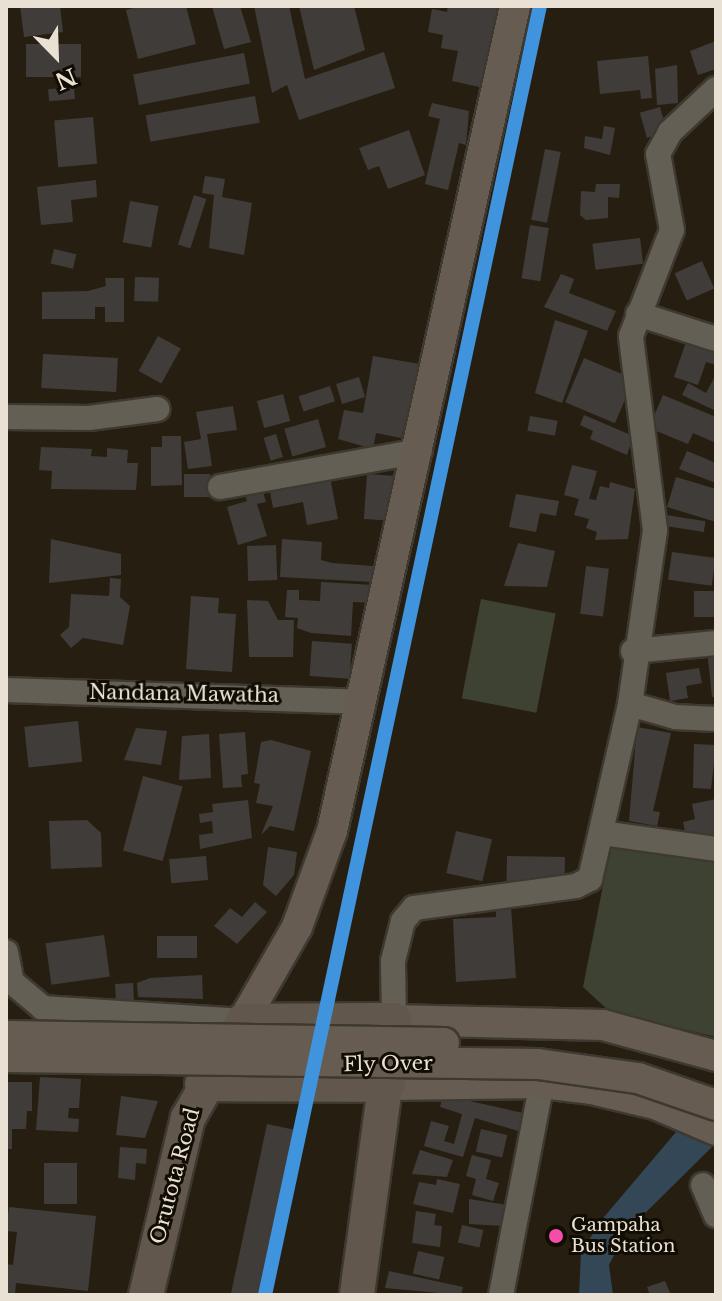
<!DOCTYPE html>
<style>
body{margin:0}
#map{position:relative;width:722px;height:1301px;overflow:hidden;background:#261f11;font-family:"Libre Baskerville",serif}
div>[style]{position:absolute}
.green>*{inset:0;background:#3e4233;transform-origin:0 0}
.water>*{inset:0;background:#334756}
.building>*{inset:0;background:#403c39;transform-origin:0 0}
.roads{filter:drop-shadow(2px 0 #3e3930) drop-shadow(-2px 0 #3e3930) drop-shadow(0 2px #3e3930) drop-shadow(0 -2px #3e3930)}
.minor>*{height:24px;margin:-12px;padding:0 12px;transform-origin:12px;border-radius:12px;background:#645f55}
.major>*{height:30px;margin:-15px;padding:0 15px;transform-origin:15px;border-radius:15px;background:#665c52}
.highway>*{height:34px;margin:-17px;padding:0 17px;transform-origin:17px;border-radius:17px;background:#62574c}
.bridges{filter:drop-shadow(2px 0 #3e3930) drop-shadow(-2px 0 #3e3930) drop-shadow(0 2px #3e3930) drop-shadow(0 -2px #3e3930)}
.major-bridge>*{height:30px;margin:-15px;padding:0 15px;transform-origin:15px;border-radius:15px;background:#665c52}
.rail-1>*{height:14px;margin:-7px;padding:0 7px;transform-origin:7px;border-radius:7px;background:#4094de}
.dots>*{width:22px;height:22px;translate:-50% -50%;box-sizing:border-box;border:4px solid #110c04;border-radius:50%}
span{translate:-50% -50%;white-space:nowrap;text-align:center;line-height:1.15;-webkit-text-stroke:6px #110c04;paint-order:stroke}
.bus-label{font-size:18px;color:#e9e1d3}
.left{translate:0 -50%;text-align:left}
.street-label{font-size:20px;color:#e9e1d3}
.frame{position:absolute;inset:0;border:8px solid #e9e1d3;pointer-events:none}
.north{position:absolute;left:16px;top:16px;width:80px;height:80px;-webkit-text-stroke:6px #110c04;paint-order:stroke;rotate:157deg;font-size:22px;font-weight:700;line-height:32px;text-align:center;color:#e9e1d3}
.north::after{content:'';display:block;margin:auto;width:28px;height:36px;background:#e9e1d3;clip-path:polygon(50% 0,100% 100%,50% 72%,0 100%)}
</style>
<div id="map">
<div class="green">
<i style="left:481px;top:599px;width:76px;height:101px;rotate:11deg"></i>
<i style="clip-path:polygon(612px 840px,716px 851px,716px 1037px,609px 1011px,583px 987px)"></i>
</div>
<div class="water">
<i style="clip-path:polygon(716px 1085px,716px 1143px,626px 1232px,609px 1265px,613px 1295px,579px 1295px,581px 1252px,604px 1217px)"></i>
</div>
<div class="building">
<i style="clip-path:polygon(20px 6px,60px 6px,63px 32px,24px 37px)"></i>
<i style="clip-path:polygon(141px 6px,186px 6px,196px 44px,138px 59px,126px 10px)"></i>
<i style="clip-path:polygon(212px 6px,240px 6px,251px 42px,224px 49px)"></i>
<i style="clip-path:polygon(254px 6px,289px 6px,305px 79px,384px 52px,395px 88px,299px 120px,287px 85px,272px 93px)"></i>
<i style="clip-path:polygon(299px 6px,354px 6px,365px 50px,314px 70px)"></i>
<i style="clip-path:polygon(448px 6px,500px 6px,484px 88px,452px 81px,458px 51px,441px 48px,443px 35px,428px 32px,432px 9px,447px 12px)"></i>
<i style="clip-path:polygon(716px 41px,716px 69px,698px 75px,690px 51px)"></i>
<i style="left:26px;top:44px;width:55px;height:33px"></i>
<i style="left:244px;top:53px;width:31px;height:113px;rotate:79deg"></i>
<i style="clip-path:polygon(648px 56px,652px 98px,641px 99px,640px 90px,600px 94px,597px 61px)"></i>
<i style="clip-path:polygon(677px 65px,678px 103px,657px 105px,655px 69px)"></i>
<i style="left:74px;top:87px;width:12px;height:26px;rotate:85deg"></i>
<i style="left:255px;top:96px;width:27px;height:111px;rotate:80deg"></i>
<i style="clip-path:polygon(432px 103px,469px 111px,466px 145px,459px 143px,448px 190px,425px 184px,440px 119px,428px 116px)"></i>
<i style="left:660px;top:107px;width:26px;height:21px;rotate:74deg"></i>
<i style="left:93px;top:117px;width:47px;height:39px;rotate:85deg"></i>
<i style="clip-path:polygon(604px 126px,615px 128px,610px 155px,584px 148px,585px 136px,602px 139px)"></i>
<i style="clip-path:polygon(409px 130px,425px 175px,388px 189px,379px 166px,368px 170px,359px 148px)"></i>
<i style="left:545px;top:149px;width:16px;height:72px;rotate:11deg"></i>
<i style="clip-path:polygon(205px 176px,225px 179px,222px 197px,252px 203px,244px 255px,209px 248px,214px 195px,202px 193px)"></i>
<i style="clip-path:polygon(96px 180px,97px 197px,71px 200px,73px 222px,41px 225px,37px 187px)"></i>
<i style="clip-path:polygon(596px 184px,620px 184px,619px 198px,608px 197px,608px 218px,586px 220px,580px 215px,581px 191px,595px 192px)"></i>
<i style="left:194px;top:195px;width:13px;height:52px;rotate:18deg"></i>
<i style="left:130px;top:201px;width:29px;height:42px;rotate:10deg"></i>
<i style="left:530px;top:225px;width:19px;height:54px;rotate:9deg"></i>
<i style="left:640px;top:238px;width:26px;height:48px;rotate:83deg"></i>
<i style="left:54px;top:249px;width:23px;height:15px;rotate:13deg"></i>
<i style="left:702px;top:261px;width:30px;height:30px;rotate:66deg"></i>
<i style="clip-path:polygon(561px 274px,574px 279px,569px 293px,616px 311px,607px 331px,544px 307px)"></i>
<i style="left:135px;top:277px;width:24px;height:24px;rotate:2deg"></i>
<i style="clip-path:polygon(105px 278px,124px 278px,124px 322px,105px 322px,105px 307px,95px 307px,95px 319px,42px 319px,42px 292px,88px 291px,106px 286px)"></i>
<i style="clip-path:polygon(555px 320px,588px 331px,562px 403px,535px 393px)"></i>
<i style="left:158px;top:336px;width:26px;height:40px;rotate:29deg"></i>
<i style="clip-path:polygon(686px 342px,716px 348px,716px 365px,706px 362px,698px 385px,674px 377px)"></i>
<i style="left:43px;top:354px;width:75px;height:34px;rotate:3deg"></i>
<i style="clip-path:polygon(373px 356px,420px 364px,401px 438px,376px 433px,373px 449px,338px 439px,344px 410px,363px 413px)"></i>
<i style="left:584px;top:358px;width:54px;height:48px;rotate:23deg"></i>
<i style="left:359px;top:377px;width:21px;height:24px;rotate:73deg"></i>
<i style="clip-path:polygon(714px 378px,716px 411px,682px 395px,688px 383px,706px 393px)"></i>
<i style="left:330px;top:386px;width:16px;height:33px;rotate:72deg"></i>
<i style="left:283px;top:394px;width:28px;height:27px;rotate:75deg"></i>
<i style="clip-path:polygon(663px 395px,716px 417px,716px 443px,693px 433px,688px 444px,649px 428px)"></i>
<i style="clip-path:polygon(233px 406px,237px 430px,207px 434px,212px 466px,188px 469px,184px 442px,201px 439px,196px 412px)"></i>
<i style="clip-path:polygon(584px 415px,633px 436px,627px 455px,590px 439px,593px 431px,580px 425px)"></i>
<i style="left:530px;top:416px;width:28px;height:15px;rotate:10deg"></i>
<i style="left:318px;top:419px;width:29px;height:35px;rotate:74deg"></i>
<i style="left:276px;top:434px;width:24px;height:13px;rotate:73deg"></i>
<i style="clip-path:polygon(162px 436px,181px 436px,182px 485px,151px 486px,151px 447px,162px 447px)"></i>
<i style="clip-path:polygon(41px 447px,92px 449px,91px 456px,107px 457px,107px 448px,128px 450px,127px 463px,138px 463px,136px 490px,51px 489px,52px 471px,39px 470px)"></i>
<i style="clip-path:polygon(687px 451px,716px 463px,716px 483px,679px 469px)"></i>
<i style="clip-path:polygon(572px 465px,597px 471px,589px 499px,596px 500px,600px 486px,609px 488px,610px 482px,635px 489px,628px 539px,595px 540px,597px 532px,586px 528px,589px 519px,574px 515px,579px 499px,564px 495px)"></i>
<i style="clip-path:polygon(329px 472px,338px 519px,307px 525px,303px 502px,273px 508px,269px 487px)"></i>
<i style="left:184px;top:474px;width:26px;height:23px"></i>
<i style="left:367px;top:474px;width:28px;height:45px;rotate:4deg"></i>
<i style="clip-path:polygon(676px 477px,716px 489px,716px 522px,667px 507px)"></i>
<i style="clip-path:polygon(261px 485px,266px 502px,257px 504px,267px 536px,238px 545px,227px 507px,247px 501px,243px 490px)"></i>
<i style="clip-path:polygon(516px 494px,559px 501px,556px 516px,540px 513px,536px 532px,509px 527px)"></i>
<i style="left:666px;top:515px;width:40px;height:11px;rotate:9deg"></i>
<i style="clip-path:polygon(51px 539px,121px 554px,121px 575px,49px 583px)"></i>
<i style="clip-path:polygon(282px 539px,322px 542px,321px 560px,332px 563px,373px 566px,372px 582px,280px 577px)"></i>
<i style="clip-path:polygon(518px 543px,555px 551px,547px 587px,504px 586px)"></i>
<i style="left:276px;top:545px;width:35px;height:29px;rotate:88deg"></i>
<i style="left:672px;top:552px;width:44px;height:28px;rotate:8deg"></i>
<i style="left:586px;top:566px;width:23px;height:48px;rotate:7deg"></i>
<i style="clip-path:polygon(110px 578px,121px 579px,120px 597px,130px 606px,123px 645px,83px 638px,71px 648px,60px 635px,69px 627px,71px 594px,109px 596px)"></i>
<i style="clip-path:polygon(321px 582px,374px 585px,373px 603px,353px 602px,351px 636px,311px 633px,297px 628px,298px 618px,285px 617px,287px 590px,299px 590px,299px 600px,320px 601px)"></i>
<i style="left:694px;top:591px;width:22px;height:26px"></i>
<i style="clip-path:polygon(191px 596px,219px 598px,218px 613px,236px 614px,232px 672px,186px 669px)"></i>
<i style="clip-path:polygon(247px 600px,268px 601px,278px 620px,294px 620px,293px 657px,249px 657px)"></i>
<i style="left:312px;top:641px;width:40px;height:35px;rotate:4deg"></i>
<i style="clip-path:polygon(716px 648px,716px 697px,712px 697px,707px 649px)"></i>
<i style="clip-path:polygon(699px 668px,702px 683px,686px 686px,688px 698px,670px 701px,666px 673px)"></i>
<i style="left:78px;top:721px;width:41px;height:54px;rotate:84deg"></i>
<i style="clip-path:polygon(637px 727px,671px 733px,653px 811px,660px 812px,657px 826px,629px 821px)"></i>
<i style="clip-path:polygon(136px 728px,167px 731px,161px 765px,124px 760px)"></i>
<i style="clip-path:polygon(245px 732px,248px 774px,241px 775px,242px 787px,223px 788px,219px 734px)"></i>
<i style="clip-path:polygon(209px 734px,211px 778px,179px 780px,182px 736px)"></i>
<i style="clip-path:polygon(271px 740px,311px 751px,294px 831px,270px 826px,261px 835px,273px 806px,256px 803px,260px 784px,254px 783px,261px 742px)"></i>
<i style="clip-path:polygon(694px 744px,716px 745px,711px 789px,693px 788px)"></i>
<i style="left:143px;top:776px;width:41px;height:77px;rotate:15deg"></i>
<i style="clip-path:polygon(716px 799px,716px 835px,687px 841px,683px 822px,695px 819px,692px 804px)"></i>
<i style="clip-path:polygon(248px 800px,252px 838px,200px 849px,199px 835px,213px 833px,212px 821px,200px 823px,199px 814px,213px 812px,212px 804px)"></i>
<i style="clip-path:polygon(87px 820px,101px 833px,102px 867px,51px 869px,49px 821px)"></i>
<i style="left:456px;top:831px;width:37px;height:43px;rotate:13deg"></i>
<i style="clip-path:polygon(268px 847px,297px 852px,294px 875px,276px 896px,263px 885px)"></i>
<i style="left:206px;top:856px;width:24px;height:37px;rotate:85deg"></i>
<i style="left:507px;top:856px;width:58px;height:27px;rotate:1deg"></i>
<i style="clip-path:polygon(255px 902px,267px 912px,237px 944px,214px 926px,230px 908px,242px 917px)"></i>
<i style="clip-path:polygon(511px 907px,516px 978px,456px 982px,453px 919px,496px 917px,496px 908px)"></i>
<i style="left:104px;top:935px;width:42px;height:59px;rotate:82deg"></i>
<i style="left:197px;top:936px;width:22px;height:40px;rotate:90deg"></i>
<i style="clip-path:polygon(202px 975px,203px 999px,138px 997px,137px 983px,150px 978px)"></i>
<i style="left:133px;top:983px;width:17px;height:18px;rotate:87deg"></i>
<i style="clip-path:polygon(40px 1077px,81px 1079px,79px 1108px,69px 1108px,68px 1118px,79px 1119px,78px 1132px,36px 1130px)"></i>
<i style="clip-path:polygon(6px 1082px,32px 1082px,32px 1111px,27px 1111px,26px 1129px,12px 1129px,12px 1149px,6px 1149px)"></i>
<i style="clip-path:polygon(443px 1095px,523px 1113px,518px 1131px,475px 1118px,463px 1157px,424px 1146px,431px 1121px,449px 1126px,444px 1141px,454px 1144px,462px 1114px,440px 1107px)"></i>
<i style="clip-path:polygon(121px 1096px,158px 1101px,145px 1138px,116px 1135px)"></i>
<i style="left:267px;top:1124px;width:29px;height:175px;rotate:12deg"></i>
<i style="left:481px;top:1129px;width:27px;height:23px;rotate:13deg"></i>
<i style="clip-path:polygon(120px 1147px,147px 1149px,146px 1164px,136px 1163px,135px 1180px,118px 1178px)"></i>
<i style="clip-path:polygon(420px 1150px,453px 1160px,447px 1177px,412px 1174px)"></i>
<i style="clip-path:polygon(472px 1155px,491px 1160px,486px 1179px,499px 1183px,493px 1201px,472px 1195px,476px 1179px,466px 1176px)"></i>
<i style="left:44px;top:1163px;width:33px;height:41px"></i>
<i style="clip-path:polygon(437px 1179px,460px 1184px,453px 1213px,413px 1204px,419px 1182px,436px 1185px)"></i>
<i style="clip-path:polygon(469px 1199px,508px 1205px,503px 1226px,469px 1224px)"></i>
<i style="clip-path:polygon(9px 1207px,96px 1216px,88px 1291px,16px 1283px,15px 1294px,6px 1293px,6px 1264px,13px 1265px,17px 1232px,6px 1231px)"></i>
<i style="clip-path:polygon(416px 1211px,436px 1214px,434px 1225px,442px 1226px,440px 1247px,412px 1243px)"></i>
<i style="left:462px;top:1225px;width:22px;height:18px;rotate:13deg"></i>
<i style="left:418px;top:1251px;width:27px;height:23px;rotate:13deg"></i>
<i style="clip-path:polygon(389px 1271px,463px 1287px,461px 1295px,385px 1288px)"></i>
<i style="clip-path:polygon(665px 1281px,671px 1295px,650px 1295px,647px 1287px)"></i>
</div>
<div class="roads">
<div class="minor">
<i style="left:638px;top:314px;width:82px;rotate:17.8deg"></i>
<i style="left:6px;top:417px;width:83px;rotate:0.7deg"></i>
<i style="left:89px;top:418px;width:69px;rotate:-7.5deg"></i>
<i style="left:220px;top:487px;width:203px;rotate:-10.2deg"></i>
<i style="left:633px;top:651px;width:83px;rotate:-5.5deg"></i>
<i style="left:6px;top:690px;width:357px;rotate:1.9deg"></i>
<i style="left:630px;top:704px;width:47px;rotate:16.1deg"></i>
<i style="left:675px;top:717px;width:41px;rotate:2.8deg"></i>
<i style="left:602px;top:833px;width:115px;rotate:8deg"></i>
<i style="left:6px;top:952px;width:31px;rotate:79deg"></i>
<i style="left:12px;top:982px;width:40px;rotate:40deg"></i>
<i style="left:43px;top:1008px;width:200px;rotate:3.7deg"></i>
<i style="left:394px;top:1020px;width:59px;rotate:-91deg"></i>
<i style="left:393px;top:961px;width:41px;rotate:-76deg"></i>
<i style="left:403px;top:921px;width:17px;rotate:-50deg"></i>
<i style="left:414px;top:908px;width:163px;rotate:-7.7deg"></i>
<i style="left:576px;top:886px;width:16px;rotate:-27deg"></i>
<i style="left:590px;top:879px;width:180px;rotate:-77.1deg"></i>
<i style="left:630px;top:704px;width:176px;rotate:-81.8deg"></i>
<i style="left:655px;top:530px;width:195px;rotate:-97.1deg"></i>
<i style="left:631px;top:336px;width:114px;rotate:-68.9deg"></i>
<i style="left:672px;top:230px;width:77px;rotate:-100.4deg"></i>
<i style="left:658px;top:154px;width:25px;rotate:-61deg"></i>
<i style="left:670px;top:132px;width:63px;rotate:-43.1deg"></i>
<i style="left:703px;top:1185px;width:33px;rotate:67deg"></i>
<i style="left:501px;top:1295px;width:216px;rotate:-79.1deg"></i>
</div>
<div class="major">
<i style="left:394px;top:1020px;width:209px;rotate:1.4deg"></i>
<i style="left:603px;top:1025px;width:117px;rotate:15.3deg"></i>
<i style="left:243px;top:1021px;width:108px;rotate:-60.1deg"></i>
<i style="left:297px;top:927px;width:102px;rotate:-70deg"></i>
<i style="left:332px;top:831px;width:845px;rotate:-77.49deg"></i>
<i style="left:388px;top:1085px;width:154px;rotate:-0.7deg"></i>
<i style="left:542px;top:1083px;width:49px;rotate:7deg"></i>
<i style="left:591px;top:1089px;width:66px;rotate:13.2deg"></i>
<i style="left:655px;top:1104px;width:66px;rotate:23.1deg"></i>
</div>
<div class="highway">
<i style="left:202px;top:1084px;width:186px;rotate:0.3deg"></i>
<i style="left:146px;top:1295px;width:182px;rotate:-76.7deg"></i>
<i style="left:188px;top:1118px;width:112px;rotate:-60.4deg"></i>
<i style="left:243px;top:1021px;width:151px;rotate:-0.4deg"></i>
<i style="left:394px;top:1020px;width:277px;rotate:97.7deg"></i>
</div>
</div>
<div class="bridges">
<div class="major-bridge">
<i style="left:6px;top:1036px;width:438px;rotate:0.9deg"></i>
<i style="left:6px;top:1057px;width:532px;rotate:0.75deg"></i>
<i style="left:538px;top:1064px;width:101px;rotate:8deg"></i>
<i style="left:638px;top:1078px;width:83px;rotate:19.1deg"></i>
</div>
</div>
<div class="rail-1">
<i style="left:265px;top:1295px;width:1318px;rotate:-77.96deg"></i>
</div>
<div class="dots">
<i style="left:556px;top:1236px;background:#f54da8"></i>
</div>
<div class="bus-label">
<span class="left" style="left:571px;top:1236px">Gampaha<br>Bus Station</span>
</div>
<div class="street-label">
<span style="left:184px;top:694px;rotate:1deg">Nandana Mawatha</span>
<span style="left:388px;top:1064px;rotate:-1deg">Fly Over</span>
<span style="left:175px;top:1176px;rotate:-75deg">Orutota Road</span>
</div>
<div class="frame"></div>
<div class="north">N</div>
</div>
